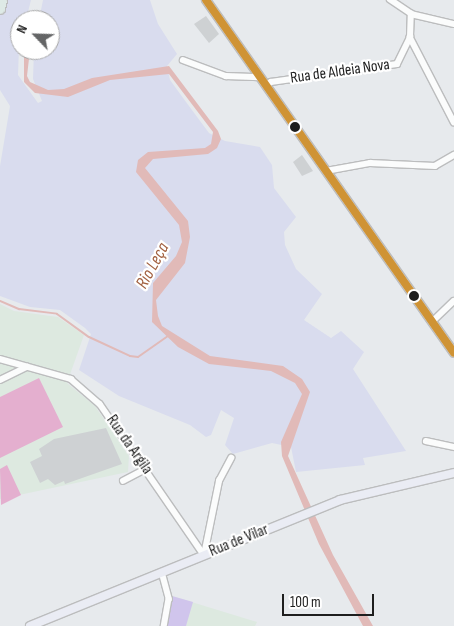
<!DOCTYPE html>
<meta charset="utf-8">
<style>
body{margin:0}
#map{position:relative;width:454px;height:626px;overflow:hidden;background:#e7eaed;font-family:"Sofia Sans Condensed",sans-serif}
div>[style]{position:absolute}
.industrial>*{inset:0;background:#dde9e0}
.farmland>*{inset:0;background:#d9dcee}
.grass>*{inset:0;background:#d0c5ec}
.pitch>*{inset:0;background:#e4afcf}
.water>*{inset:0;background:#e1bab8}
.stream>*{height:2px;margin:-1px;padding:0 1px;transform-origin:1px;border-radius:1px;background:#e1bab8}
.building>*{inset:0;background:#ced1d3}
.roads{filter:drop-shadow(1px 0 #bcbdbe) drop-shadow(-1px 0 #bcbdbe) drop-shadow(0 1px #bcbdbe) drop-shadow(0 -1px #bcbdbe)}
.street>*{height:5.5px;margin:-2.75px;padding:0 2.75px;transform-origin:2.75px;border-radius:2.75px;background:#fbfcfc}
.secondary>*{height:8px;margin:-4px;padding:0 4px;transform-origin:4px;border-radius:4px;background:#eaecf4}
.highway>*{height:10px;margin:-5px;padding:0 5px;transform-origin:5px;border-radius:5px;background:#deeae6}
.bus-1>*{height:8px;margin:-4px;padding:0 4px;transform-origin:4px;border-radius:4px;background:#cf9335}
.dots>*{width:14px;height:14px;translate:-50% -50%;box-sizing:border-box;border:2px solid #fff;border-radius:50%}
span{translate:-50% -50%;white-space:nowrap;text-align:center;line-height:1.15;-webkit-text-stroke:4.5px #fff;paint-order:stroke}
.street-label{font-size:16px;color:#1e1e1e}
.water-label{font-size:18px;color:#a26141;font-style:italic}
.north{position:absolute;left:10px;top:10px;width:50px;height:50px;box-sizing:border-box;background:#fff;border:1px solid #a5a5a5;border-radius:50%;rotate:294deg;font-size:14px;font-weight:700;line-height:20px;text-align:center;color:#1e1e1e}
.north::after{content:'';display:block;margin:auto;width:18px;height:22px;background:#646566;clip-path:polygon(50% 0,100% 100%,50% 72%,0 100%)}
.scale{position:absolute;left:282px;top:594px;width:92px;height:22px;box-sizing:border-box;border:2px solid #1e1e1e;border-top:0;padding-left:6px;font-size:15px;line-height:18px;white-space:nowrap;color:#1e1e1e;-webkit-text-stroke:4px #fff;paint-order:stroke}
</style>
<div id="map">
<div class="industrial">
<i style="clip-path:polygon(0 304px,14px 311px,58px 317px,84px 335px,67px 383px,95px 406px,129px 456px,128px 472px,0 499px)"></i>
<i style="clip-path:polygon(172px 596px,257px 622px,255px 626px,167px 626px)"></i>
</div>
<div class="farmland">
<i style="clip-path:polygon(0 0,31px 0,26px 20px,20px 20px,18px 75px,38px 103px,42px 101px,33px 79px,34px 50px,50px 50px,50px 20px,39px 20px,43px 0,150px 0,158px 24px,177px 54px,167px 66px,170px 80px,186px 102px,209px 133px,225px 141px,260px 147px,272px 165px,274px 188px,296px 217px,284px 232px,285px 245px,296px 269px,322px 294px,304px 320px,331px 338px,341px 331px,364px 352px,353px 369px,406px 451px,363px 458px,365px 465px,296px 472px,291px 447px,272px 443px,233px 454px,225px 445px,234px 418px,221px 410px,211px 435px,206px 437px,190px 425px,119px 396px,79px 370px,91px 334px,85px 328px,60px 310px,30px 307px,0 296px,0 166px,10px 106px,0 90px)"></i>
</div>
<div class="grass">
<i style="clip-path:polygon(172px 596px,193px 602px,186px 626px,167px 626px)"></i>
</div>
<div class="pitch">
<i style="clip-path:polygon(39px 378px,63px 427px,0 458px,0 397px)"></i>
<i style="clip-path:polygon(7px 465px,21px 495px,1px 505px,0 469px)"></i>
</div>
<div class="water">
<i style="clip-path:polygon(24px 50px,30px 50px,27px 76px,30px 82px,48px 90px,64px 89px,92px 78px,169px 66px,218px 131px,221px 139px,217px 148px,208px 154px,153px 159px,145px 168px,188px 221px,190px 237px,185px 263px,156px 300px,158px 316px,162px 326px,210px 356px,283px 366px,302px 379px,310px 392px,288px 456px,333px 555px,373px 626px,363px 626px,319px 544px,282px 456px,281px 442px,302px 394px,295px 383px,271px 371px,209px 364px,178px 347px,152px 322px,153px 283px,176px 256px,182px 242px,179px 225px,136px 172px,138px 160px,148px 152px,205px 148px,211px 144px,213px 132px,169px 74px,110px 80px,68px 97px,35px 93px,24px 82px)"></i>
</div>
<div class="stream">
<i style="left:0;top:301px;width:21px;rotate:23deg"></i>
<i style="left:19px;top:309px;width:38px;rotate:7deg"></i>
<i style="left:57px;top:314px;width:39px;rotate:36deg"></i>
<i style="left:89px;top:337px;width:45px;rotate:24.9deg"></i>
<i style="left:130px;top:356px;width:8px;rotate:7deg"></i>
<i style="left:138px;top:357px;width:37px;rotate:-35deg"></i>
</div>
<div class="building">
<i style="clip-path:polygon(206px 16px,219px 34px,209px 43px,194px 24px)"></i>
<i style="clip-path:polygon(302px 155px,313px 171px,302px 176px,293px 162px)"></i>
<i style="clip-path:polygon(106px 428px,122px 464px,65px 484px,64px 481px,55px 485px,48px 479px,40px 483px,30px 462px,42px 456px,39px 449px,54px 439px)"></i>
</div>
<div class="roads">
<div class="street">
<i style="left:411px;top:14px;width:44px;rotate:13.1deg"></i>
<i style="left:410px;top:37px;width:96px;rotate:62.6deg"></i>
<i style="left:183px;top:60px;width:46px;rotate:20.4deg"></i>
<i style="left:226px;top:76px;width:34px;rotate:2deg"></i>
<i style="left:266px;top:86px;width:6px;rotate:-39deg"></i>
<i style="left:271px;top:82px;width:127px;rotate:-8.1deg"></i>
<i style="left:397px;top:64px;width:30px;rotate:-64deg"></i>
<i style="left:410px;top:37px;width:23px;rotate:-88deg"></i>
<i style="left:411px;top:14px;width:25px;rotate:-146deg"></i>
<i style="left:326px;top:171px;width:45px;rotate:-10.3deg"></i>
<i style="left:370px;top:163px;width:65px;rotate:2.6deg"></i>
<i style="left:435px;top:166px;width:22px;rotate:-30deg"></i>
<i style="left:432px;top:322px;width:30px;rotate:-44deg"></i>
<i style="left:0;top:359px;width:74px;rotate:15.7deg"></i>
<i style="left:71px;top:379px;width:38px;rotate:41deg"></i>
<i style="left:100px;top:404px;width:183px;rotate:55.4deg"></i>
<i style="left:0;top:380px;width:30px;rotate:-26deg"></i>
<i style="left:426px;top:441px;width:29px;rotate:12deg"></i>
<i style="left:123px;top:481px;width:26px;rotate:-28deg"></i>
<i style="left:204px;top:555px;width:76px;rotate:-78.5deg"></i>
<i style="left:219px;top:481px;width:26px;rotate:-62deg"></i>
<i style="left:162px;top:572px;width:28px;rotate:75deg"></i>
<i style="left:169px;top:599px;width:27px;rotate:100deg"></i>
</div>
<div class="secondary">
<i style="left:206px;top:0;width:431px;rotate:54.9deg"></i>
<i style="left:30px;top:626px;width:335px;rotate:-22.1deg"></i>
<i style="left:340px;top:500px;width:117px;rotate:-13.3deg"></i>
</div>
<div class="highway">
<i style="left:0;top:9px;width:9px;rotate:-77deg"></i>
</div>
</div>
<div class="bus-1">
<i style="left:206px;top:0;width:431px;rotate:54.9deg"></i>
</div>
<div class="dots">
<i style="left:295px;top:127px;background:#1e1e1e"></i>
<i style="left:414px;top:296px;background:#1e1e1e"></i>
</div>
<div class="street-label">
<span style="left:340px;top:72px;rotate:-8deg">Rua de Aldeia Nova</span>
<span style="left:129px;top:445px;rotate:55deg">Rua da Argila</span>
<span style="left:239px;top:541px;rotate:-22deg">Rua de Vilar</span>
</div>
<div class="water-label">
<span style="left:153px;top:266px;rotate:-61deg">Rio Leça</span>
</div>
<div class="north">N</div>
<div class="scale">100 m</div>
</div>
